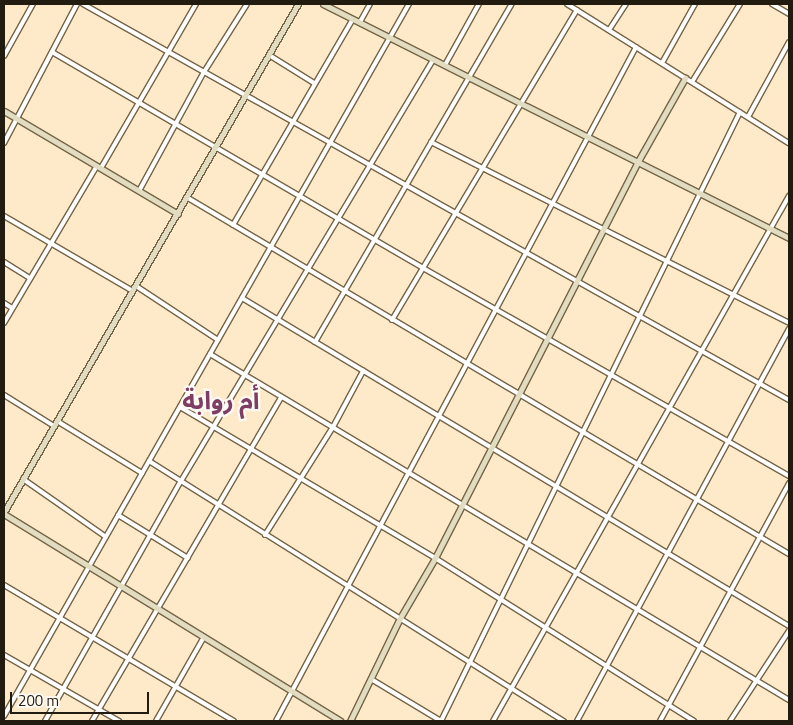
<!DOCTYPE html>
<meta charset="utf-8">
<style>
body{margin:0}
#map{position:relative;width:793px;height:725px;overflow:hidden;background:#feeac9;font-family:"Titillium Web","Noto Sans Arabic",sans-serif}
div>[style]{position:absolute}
.roads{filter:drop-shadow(1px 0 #756446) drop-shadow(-1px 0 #756446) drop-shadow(0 1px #756446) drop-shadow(0 -1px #756446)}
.street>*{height:4px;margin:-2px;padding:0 2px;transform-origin:2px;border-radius:2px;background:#fff}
.secondary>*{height:5px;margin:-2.5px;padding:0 2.5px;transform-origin:2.5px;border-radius:2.5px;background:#e2ddc0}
span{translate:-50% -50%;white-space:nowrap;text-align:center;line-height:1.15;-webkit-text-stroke:4.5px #fefaf3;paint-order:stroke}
.town-label{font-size:25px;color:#7e3e63;font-weight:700}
.frame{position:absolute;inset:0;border:5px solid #221b0f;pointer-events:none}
.scale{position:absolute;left:10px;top:692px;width:139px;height:22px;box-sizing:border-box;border:2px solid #221b0f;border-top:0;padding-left:6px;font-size:15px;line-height:18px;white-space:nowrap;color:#221b0f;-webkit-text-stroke:4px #fefaf3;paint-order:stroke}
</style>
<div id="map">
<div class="roads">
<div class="street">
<i style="left:83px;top:4px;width:809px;rotate:29.29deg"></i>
<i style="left:567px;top:4px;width:262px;rotate:32.1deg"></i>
<i style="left:772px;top:4px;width:20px;rotate:30deg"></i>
<i style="left:360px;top:22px;width:21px;rotate:-61deg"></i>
<i style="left:609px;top:30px;width:31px;rotate:-57deg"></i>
<i style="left:52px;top:52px;width:429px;rotate:30.2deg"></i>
<i style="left:423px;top:268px;width:421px;rotate:29.6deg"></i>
<i style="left:269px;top:55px;width:53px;rotate:31.9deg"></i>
<i style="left:4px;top:56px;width:60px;rotate:-60.9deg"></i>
<i style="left:662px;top:63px;width:68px;rotate:-60.8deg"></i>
<i style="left:445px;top:65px;width:70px;rotate:-60.9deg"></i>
<i style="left:692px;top:82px;width:92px;rotate:-58.4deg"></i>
<i style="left:748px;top:117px;width:85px;rotate:-61.3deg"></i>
<i style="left:431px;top:142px;width:401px;rotate:26.8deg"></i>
<i style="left:4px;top:143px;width:157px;rotate:-62.3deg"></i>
<i style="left:101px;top:168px;width:190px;rotate:-59.9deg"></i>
<i style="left:139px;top:191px;width:136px;rotate:-61.4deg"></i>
<i style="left:204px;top:72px;width:80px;rotate:-57.7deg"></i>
<i style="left:188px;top:198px;width:699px;rotate:30.64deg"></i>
<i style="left:4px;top:216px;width:149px;rotate:30.2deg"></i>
<i style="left:233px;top:225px;width:238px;rotate:-59.8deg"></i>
<i style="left:4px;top:262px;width:31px;rotate:32deg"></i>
<i style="left:136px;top:286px;width:98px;rotate:33.4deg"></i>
<i style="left:242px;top:298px;width:638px;rotate:30.95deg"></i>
<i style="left:4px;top:303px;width:9px;rotate:32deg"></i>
<i style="left:392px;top:320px;width:361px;rotate:-59.2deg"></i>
<i style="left:4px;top:323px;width:182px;rotate:-59.4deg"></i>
<i style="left:315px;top:342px;width:391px;rotate:-59.8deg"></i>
<i style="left:210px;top:354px;width:675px;rotate:30.86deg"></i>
<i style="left:4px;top:395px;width:59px;rotate:31.8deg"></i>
<i style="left:180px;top:407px;width:296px;rotate:30.6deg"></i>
<i style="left:435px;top:558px;width:306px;rotate:32.2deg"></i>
<i style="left:57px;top:421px;width:100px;rotate:31.5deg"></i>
<i style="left:149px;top:461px;width:490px;rotate:32.1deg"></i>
<i style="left:23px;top:479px;width:101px;rotate:34.9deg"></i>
<i style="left:118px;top:515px;width:82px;rotate:31.6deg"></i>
<i style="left:265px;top:535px;width:128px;rotate:-57.8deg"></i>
<i style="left:333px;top:427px;width:64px;rotate:-61.8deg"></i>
<i style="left:4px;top:585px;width:267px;rotate:30.6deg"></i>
<i style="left:4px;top:655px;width:133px;rotate:29.9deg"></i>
<i style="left:371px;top:679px;width:82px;rotate:31deg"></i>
<i style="left:441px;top:721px;width:678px;rotate:-63.85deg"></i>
<i style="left:4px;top:716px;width:819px;rotate:-60.37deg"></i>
<i style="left:45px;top:721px;width:276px;rotate:-60.5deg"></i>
<i style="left:181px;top:481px;width:491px;rotate:-59.1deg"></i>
<i style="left:92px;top:721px;width:375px;rotate:-59.7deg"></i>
<i style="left:156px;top:721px;width:97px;rotate:-60.3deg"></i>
<i style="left:276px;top:721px;width:764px;rotate:-61.89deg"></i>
<i style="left:493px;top:721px;width:603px;rotate:-60.59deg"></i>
<i style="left:577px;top:721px;width:446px;rotate:-61.6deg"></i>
<i style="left:660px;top:721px;width:271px;rotate:-61.5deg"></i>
<i style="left:730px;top:721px;width:108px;rotate:-56.8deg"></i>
</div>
<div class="secondary">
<i style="left:323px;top:4px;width:521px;rotate:26.66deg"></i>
<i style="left:4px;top:111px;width:202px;rotate:30.6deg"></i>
<i style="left:4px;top:512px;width:587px;rotate:-59.94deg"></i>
<i style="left:4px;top:514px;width:395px;rotate:31.6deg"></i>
<i style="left:350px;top:721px;width:114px;rotate:-64.1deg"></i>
<i style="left:400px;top:618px;width:69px;rotate:-59.7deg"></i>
<i style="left:435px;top:558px;width:444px;rotate:-62.9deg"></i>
<i style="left:637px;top:163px;width:98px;rotate:-60.5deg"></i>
</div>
</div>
<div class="town-label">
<span style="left:221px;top:400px">أم روابة</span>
</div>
<div class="frame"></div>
<div class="scale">200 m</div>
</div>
